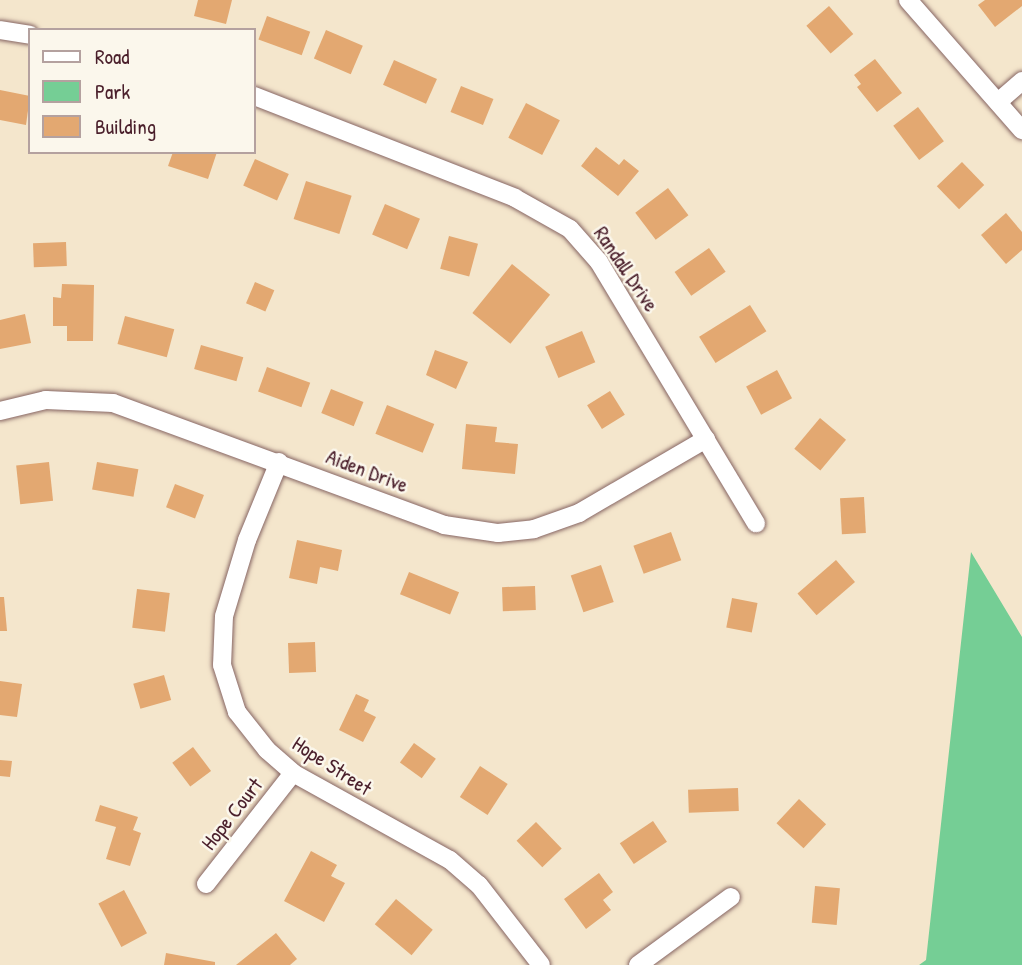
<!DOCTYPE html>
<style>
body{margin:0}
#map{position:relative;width:1022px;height:965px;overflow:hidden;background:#f4e6cc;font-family:"Patrick Hand",sans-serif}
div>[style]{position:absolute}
.green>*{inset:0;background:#75ce95}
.building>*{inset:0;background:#e3a871;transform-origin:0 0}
.roads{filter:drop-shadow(0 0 2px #866563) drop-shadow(0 0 2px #866563)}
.street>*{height:18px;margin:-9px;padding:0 9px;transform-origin:9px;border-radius:9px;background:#fff}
span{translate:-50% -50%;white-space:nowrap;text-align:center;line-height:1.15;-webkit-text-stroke:5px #fbf7ec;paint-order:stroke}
.street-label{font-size:21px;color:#4a1f2b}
.legend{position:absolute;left:28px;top:28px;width:228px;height:126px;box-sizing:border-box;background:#fbf7ec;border:2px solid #b4a19f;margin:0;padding:9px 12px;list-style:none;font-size:21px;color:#4a1f2b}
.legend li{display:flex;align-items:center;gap:14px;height:35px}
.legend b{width:35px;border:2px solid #b4a19f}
</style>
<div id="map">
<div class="green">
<i style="clip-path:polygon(971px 552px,1022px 637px,1022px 965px,919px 965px,926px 960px)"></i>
</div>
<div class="building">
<i style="clip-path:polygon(198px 0,232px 0,226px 24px,194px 16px)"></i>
<i style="clip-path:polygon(985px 0,1022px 0,1022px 6px,995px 27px,978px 5px)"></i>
<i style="left:829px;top:6px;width:37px;height:30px;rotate:49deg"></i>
<i style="left:267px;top:16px;width:46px;height:25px;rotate:20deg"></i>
<i style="left:326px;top:30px;width:40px;height:31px;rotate:23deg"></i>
<i style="clip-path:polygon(875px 59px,902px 93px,877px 112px,857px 87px,861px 84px,854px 75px)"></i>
<i style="left:394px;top:60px;width:47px;height:27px;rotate:24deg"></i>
<i style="left:461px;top:86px;width:35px;height:28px;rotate:22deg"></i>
<i style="clip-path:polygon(0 90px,30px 96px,26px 125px,0 120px)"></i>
<i style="left:526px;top:103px;width:38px;height:39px;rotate:27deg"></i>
<i style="left:918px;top:107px;width:43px;height:31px;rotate:53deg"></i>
<i style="clip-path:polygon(596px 147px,619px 165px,624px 159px,639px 171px,618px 196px,581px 166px)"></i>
<i style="clip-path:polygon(173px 152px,217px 152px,208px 179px,168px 166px)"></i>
<i style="left:255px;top:159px;width:37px;height:29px;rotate:24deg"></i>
<i style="left:962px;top:162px;width:32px;height:35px;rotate:46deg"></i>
<i style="left:306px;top:181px;width:48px;height:40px;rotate:18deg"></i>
<i style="left:668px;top:188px;width:34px;height:41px;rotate:53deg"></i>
<i style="left:385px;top:204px;width:38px;height:33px;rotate:23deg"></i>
<i style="clip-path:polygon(1006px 213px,1022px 232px,1022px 250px,1006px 264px,981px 235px)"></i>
<i style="left:449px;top:236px;width:30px;height:34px;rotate:15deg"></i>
<i style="left:66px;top:242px;width:24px;height:33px;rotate:88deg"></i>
<i style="left:709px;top:248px;width:29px;height:42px;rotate:55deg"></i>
<i style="left:512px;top:264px;width:49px;height:63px;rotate:39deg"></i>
<i style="left:255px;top:282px;width:21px;height:23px;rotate:23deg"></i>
<i style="clip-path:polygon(62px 284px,94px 285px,93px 341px,67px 341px,67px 326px,53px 326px,53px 297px,61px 298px)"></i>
<i style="left:750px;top:305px;width:31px;height:60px;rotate:58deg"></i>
<i style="clip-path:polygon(25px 314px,31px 343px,0 349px,0 320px)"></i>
<i style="left:125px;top:316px;width:51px;height:29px;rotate:15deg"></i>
<i style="left:582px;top:331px;width:34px;height:40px;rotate:67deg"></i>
<i style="left:201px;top:345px;width:44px;height:25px;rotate:16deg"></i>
<i style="clip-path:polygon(435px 350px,468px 362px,456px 389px,426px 375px)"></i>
<i style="left:267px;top:367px;width:46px;height:26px;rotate:20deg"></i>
<i style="left:777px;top:370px;width:32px;height:35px;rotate:62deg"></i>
<i style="left:331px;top:389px;width:35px;height:26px;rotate:22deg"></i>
<i style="left:610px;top:391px;width:28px;height:27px;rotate:58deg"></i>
<i style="left:387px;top:405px;width:51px;height:31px;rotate:22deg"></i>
<i style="left:820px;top:418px;width:34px;height:40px;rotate:40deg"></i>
<i style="clip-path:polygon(466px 424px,497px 427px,495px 442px,518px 444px,515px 474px,462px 469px)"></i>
<i style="left:49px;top:462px;width:39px;height:33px;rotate:84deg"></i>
<i style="left:97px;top:462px;width:42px;height:28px;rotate:10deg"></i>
<i style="left:175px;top:484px;width:31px;height:25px;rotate:21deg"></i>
<i style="left:864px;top:497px;width:36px;height:24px;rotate:87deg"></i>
<i style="left:671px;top:532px;width:30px;height:40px;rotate:70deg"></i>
<i style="clip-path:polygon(297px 540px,342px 550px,338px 571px,320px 567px,317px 584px,289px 578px)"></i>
<i style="left:836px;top:560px;width:29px;height:51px;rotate:49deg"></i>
<i style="left:601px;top:565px;width:39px;height:32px;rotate:71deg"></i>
<i style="left:409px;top:572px;width:54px;height:24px;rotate:22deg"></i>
<i style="left:535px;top:586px;width:24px;height:33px;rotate:88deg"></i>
<i style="left:137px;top:589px;width:33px;height:39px;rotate:7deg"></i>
<i style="clip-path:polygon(0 597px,4px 597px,7px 631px,0 631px)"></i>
<i style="left:732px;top:598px;width:26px;height:30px;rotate:11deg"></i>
<i style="left:315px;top:642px;width:30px;height:27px;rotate:88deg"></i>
<i style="left:164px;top:675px;width:26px;height:32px;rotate:74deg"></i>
<i style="clip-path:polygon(0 681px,22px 684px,17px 717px,0 715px)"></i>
<i style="clip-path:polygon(356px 694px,369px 700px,364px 711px,376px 717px,363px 742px,339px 730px)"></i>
<i style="left:414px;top:743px;width:27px;height:24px;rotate:36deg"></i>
<i style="left:193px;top:747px;width:30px;height:26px;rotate:53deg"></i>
<i style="clip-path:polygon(0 760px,12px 761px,10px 777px,0 776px)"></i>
<i style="left:480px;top:766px;width:33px;height:37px;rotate:33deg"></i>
<i style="left:738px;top:788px;width:23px;height:50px;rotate:88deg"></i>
<i style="left:799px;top:799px;width:37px;height:33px;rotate:43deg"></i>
<i style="clip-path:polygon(100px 805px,138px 817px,133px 830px,141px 833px,130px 866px,106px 859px,116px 827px,95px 821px)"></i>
<i style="left:653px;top:821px;width:25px;height:40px;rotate:56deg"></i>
<i style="left:536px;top:822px;width:37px;height:27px;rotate:46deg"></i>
<i style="clip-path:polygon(311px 851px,337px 865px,331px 876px,345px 883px,324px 922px,284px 901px)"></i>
<i style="clip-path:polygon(599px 873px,613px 892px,603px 900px,611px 910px,586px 929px,564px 899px)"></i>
<i style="left:815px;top:886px;width:25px;height:37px;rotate:5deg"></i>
<i style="left:124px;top:890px;width:49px;height:29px;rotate:62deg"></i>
<i style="left:396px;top:899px;width:48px;height:33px;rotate:40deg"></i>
<i style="clip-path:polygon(276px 933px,297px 959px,290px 965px,236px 965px)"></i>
<i style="clip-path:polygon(166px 953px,215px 962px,215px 965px,164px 965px)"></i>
</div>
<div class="roads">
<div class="street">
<i style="left:908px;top:0;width:173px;rotate:48.8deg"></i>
<i style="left:0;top:30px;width:30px;rotate:9deg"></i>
<i style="left:254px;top:96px;width:280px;rotate:21.3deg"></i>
<i style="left:515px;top:198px;width:63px;rotate:29.4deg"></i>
<i style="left:570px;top:229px;width:44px;rotate:48.7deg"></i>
<i style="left:599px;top:262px;width:305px;rotate:59deg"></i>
<i style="left:998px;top:102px;width:32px;rotate:-41deg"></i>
<i style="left:0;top:411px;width:47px;rotate:-13.4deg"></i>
<i style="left:46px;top:400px;width:67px;rotate:2.6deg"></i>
<i style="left:113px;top:403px;width:353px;rotate:20.2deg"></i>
<i style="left:444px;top:525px;width:55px;rotate:8.4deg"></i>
<i style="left:498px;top:533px;width:36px;rotate:-6deg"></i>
<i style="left:534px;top:529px;width:48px;rotate:-19.6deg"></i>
<i style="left:579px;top:513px;width:147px;rotate:-30.2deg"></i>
<i style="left:279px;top:462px;width:84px;rotate:112.3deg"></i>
<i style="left:247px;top:540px;width:79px;rotate:106.8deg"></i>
<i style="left:224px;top:616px;width:49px;rotate:92.3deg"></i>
<i style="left:222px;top:665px;width:49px;rotate:72.3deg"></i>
<i style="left:237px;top:712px;width:48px;rotate:51.7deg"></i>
<i style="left:267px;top:750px;width:35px;rotate:41deg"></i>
<i style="left:293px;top:773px;width:179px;rotate:29deg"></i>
<i style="left:450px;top:860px;width:38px;rotate:41deg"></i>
<i style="left:479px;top:885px;width:101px;rotate:52.2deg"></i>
<i style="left:206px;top:884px;width:141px;rotate:-51.9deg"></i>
<i style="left:638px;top:965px;width:115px;rotate:-36.2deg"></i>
</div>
</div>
<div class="street-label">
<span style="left:626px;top:269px;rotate:56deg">Randall Drive</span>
<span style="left:367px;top:471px;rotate:21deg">Aiden Drive</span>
<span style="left:332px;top:766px;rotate:33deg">Hope Street</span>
<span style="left:232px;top:814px;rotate:-52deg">Hope Court</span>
</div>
<ul class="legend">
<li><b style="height:9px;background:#fff"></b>Road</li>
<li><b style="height:19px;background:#75ce95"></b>Park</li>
<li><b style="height:19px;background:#e3a871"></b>Building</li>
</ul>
</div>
